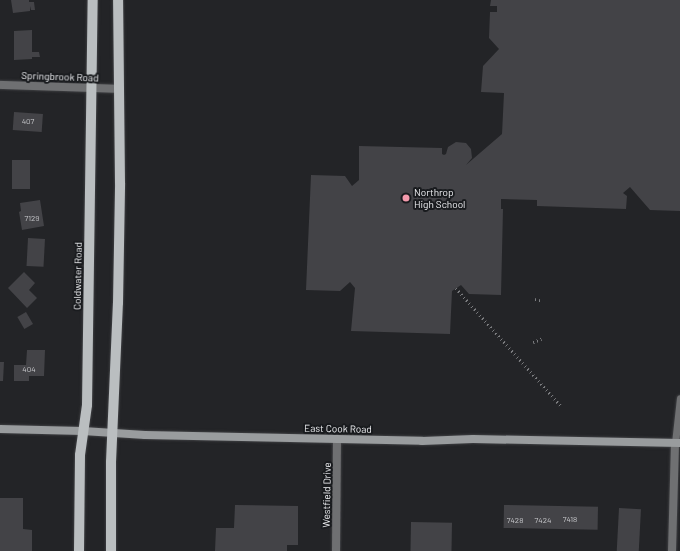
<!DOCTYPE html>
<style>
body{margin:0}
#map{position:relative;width:680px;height:551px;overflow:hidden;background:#232427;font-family:Barlow,sans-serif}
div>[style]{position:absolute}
.building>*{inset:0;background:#434347;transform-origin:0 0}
.path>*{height:2.5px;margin-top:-1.25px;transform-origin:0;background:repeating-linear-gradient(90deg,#7b7c7f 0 1px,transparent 0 4px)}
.roads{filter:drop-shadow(0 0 1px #404144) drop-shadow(0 0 1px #404144)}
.service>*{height:7px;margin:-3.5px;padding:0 3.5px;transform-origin:3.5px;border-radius:3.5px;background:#6f7072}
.minor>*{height:8px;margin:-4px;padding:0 4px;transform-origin:4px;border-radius:4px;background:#6f7072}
.secondary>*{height:8px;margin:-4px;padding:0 4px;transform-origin:4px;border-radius:4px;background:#999c9e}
.primary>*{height:10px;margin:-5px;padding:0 5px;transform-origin:5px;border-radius:5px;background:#babec0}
.dots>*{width:11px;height:11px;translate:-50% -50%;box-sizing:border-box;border:2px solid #191b1e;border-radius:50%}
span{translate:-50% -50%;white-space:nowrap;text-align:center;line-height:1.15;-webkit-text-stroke:4px #191b1e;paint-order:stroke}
.number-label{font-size:8px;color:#c4c5c8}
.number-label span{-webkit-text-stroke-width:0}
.street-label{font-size:10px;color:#eff0f3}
.poi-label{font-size:10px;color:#eff0f3}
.left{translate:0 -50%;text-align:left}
</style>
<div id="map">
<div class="building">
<i style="clip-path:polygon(11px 0,29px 0,29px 2px,34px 2px,35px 10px,31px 10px,30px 6px,30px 11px,13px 13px)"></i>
<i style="clip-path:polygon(491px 0,680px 0,680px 211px,650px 210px,630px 187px,623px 193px,627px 196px,626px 209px,537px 206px,537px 200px,501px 199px,501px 209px,503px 209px,501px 295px,469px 294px,461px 285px,452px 291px,450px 334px,351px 331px,355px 288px,350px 282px,340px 291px,306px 290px,311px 175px,345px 176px,352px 186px,359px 180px,359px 146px,442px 148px,442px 154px,444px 155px,446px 154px,448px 147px,456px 142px,466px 143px,471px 149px,472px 158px,466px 165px,502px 134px,504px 93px,481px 92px,483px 66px,499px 49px,489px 38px,490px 12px,497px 12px,497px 6px,490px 6px)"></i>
<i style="clip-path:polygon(32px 30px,32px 52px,39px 52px,40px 57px,32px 57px,32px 59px,14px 60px,14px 31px)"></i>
<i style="left:14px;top:112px;width:29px;height:18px;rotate:4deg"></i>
<i style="left:12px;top:160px;width:18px;height:29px"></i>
<i style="clip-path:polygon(40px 200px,44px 226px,22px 230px,19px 212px,21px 211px,20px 203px)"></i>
<i style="left:28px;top:238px;width:17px;height:28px;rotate:3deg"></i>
<i style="clip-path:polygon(24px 272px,35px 283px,29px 290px,37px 298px,27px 308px,8px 288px)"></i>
<i style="left:26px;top:312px;width:14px;height:10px;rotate:60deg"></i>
<i style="clip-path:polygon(27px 350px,45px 350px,44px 376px,29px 376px,29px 381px,14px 381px,14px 365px,26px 365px)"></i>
<i style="clip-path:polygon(0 362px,4px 362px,3px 381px,0 381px)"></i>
<i style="clip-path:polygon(0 498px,23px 498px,23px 529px,32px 530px,32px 551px,0 551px)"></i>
<i style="clip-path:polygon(235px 505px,298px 506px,298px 545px,287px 545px,287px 551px,215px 551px,216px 528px,234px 528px)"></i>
<i style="left:504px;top:505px;width:94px;height:23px;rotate:1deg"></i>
<i style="left:619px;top:508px;width:22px;height:43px;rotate:3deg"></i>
<i style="left:411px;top:522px;width:41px;height:29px;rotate:1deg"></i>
</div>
<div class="path">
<i style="left:456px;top:288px;width:159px;rotate:48.3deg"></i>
<i style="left:535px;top:299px;width:7px;rotate:16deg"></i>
<i style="left:533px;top:342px;width:9px;rotate:-21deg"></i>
</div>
<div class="roads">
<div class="service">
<i style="left:675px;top:443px;width:45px;rotate:-83.7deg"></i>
</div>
<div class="minor">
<i style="left:0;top:85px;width:119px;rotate:1.9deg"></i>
<i style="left:336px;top:551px;width:112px;rotate:-89.5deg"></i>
<i style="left:672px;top:551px;width:108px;rotate:-88.4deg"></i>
</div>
<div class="secondary">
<i style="left:0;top:429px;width:83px;rotate:1.4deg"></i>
<i style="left:83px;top:431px;width:62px;rotate:3.7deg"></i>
<i style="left:145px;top:435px;width:277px;rotate:1.2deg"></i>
<i style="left:422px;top:441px;width:51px;rotate:-2.2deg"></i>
<i style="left:473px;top:439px;width:207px;rotate:1.1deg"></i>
</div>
<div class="primary">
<i style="left:79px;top:551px;width:96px;rotate:-89.4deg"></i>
<i style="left:80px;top:455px;width:50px;rotate:-82deg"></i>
<i style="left:87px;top:405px;width:405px;rotate:-89.2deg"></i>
<i style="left:111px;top:551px;width:89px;rotate:-90deg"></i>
<i style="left:111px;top:462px;width:159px;rotate:-87.5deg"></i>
<i style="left:118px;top:303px;width:120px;rotate:-89deg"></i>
<i style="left:120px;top:183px;width:183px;rotate:-90.6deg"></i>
</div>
</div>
<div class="dots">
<i style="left:406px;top:198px;background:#f39aac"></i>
</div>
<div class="number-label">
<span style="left:28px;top:122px">407</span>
<span style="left:32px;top:219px">7129</span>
<span style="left:29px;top:370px">404</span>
<span style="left:570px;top:520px">7418</span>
<span style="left:515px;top:521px">7428</span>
<span style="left:543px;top:521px">7424</span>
</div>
<div class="street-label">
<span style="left:60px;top:77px;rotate:2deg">Springbrook Road</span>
<span style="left:78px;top:276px;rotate:-89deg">Coldwater Road</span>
<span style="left:338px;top:429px;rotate:1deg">East Cook Road</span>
<span style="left:327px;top:495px;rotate:-89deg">Westfield Drive</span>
</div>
<div class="poi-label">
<span class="left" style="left:414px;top:198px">Northrop<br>High School</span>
</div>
</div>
